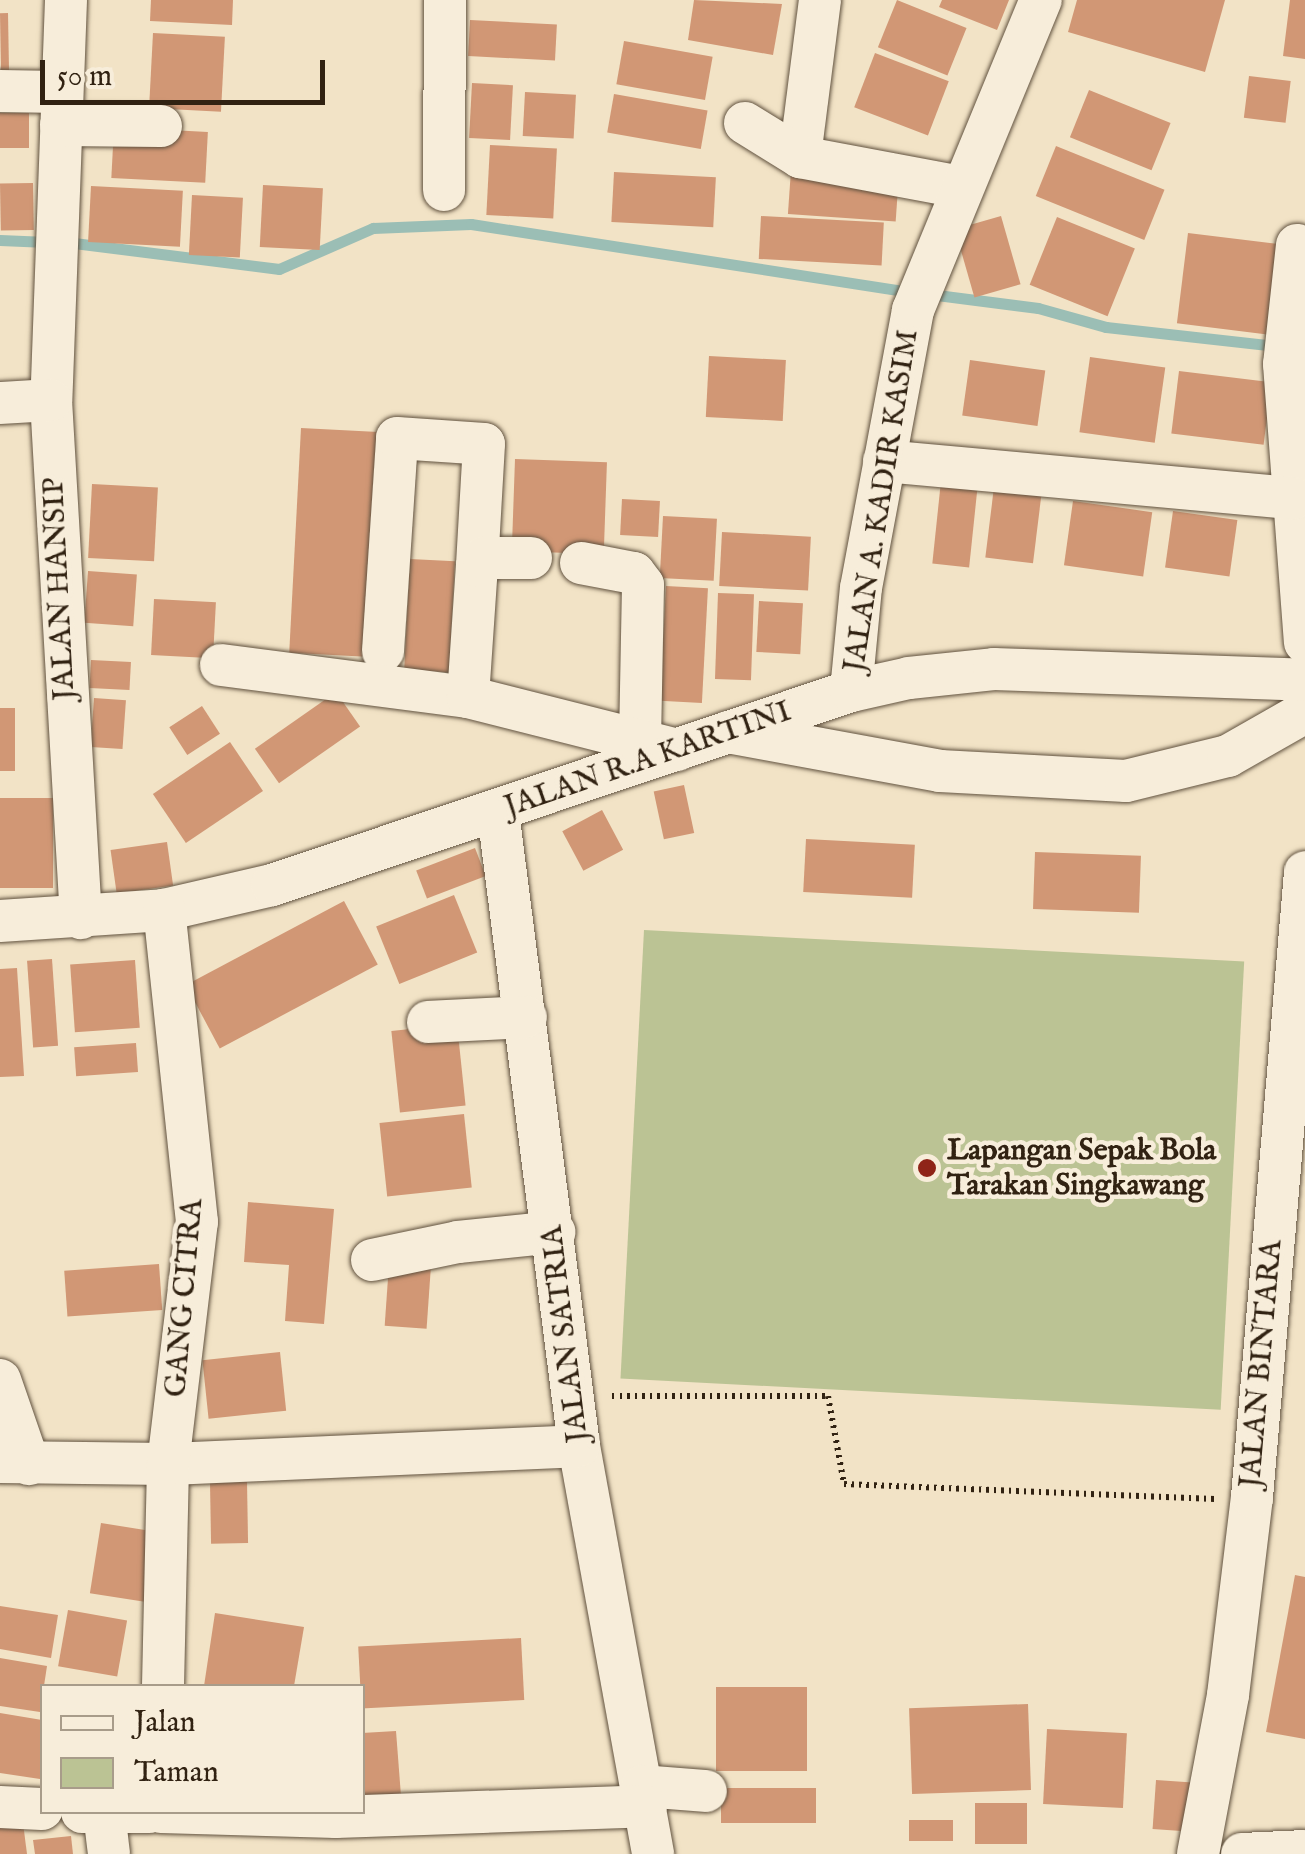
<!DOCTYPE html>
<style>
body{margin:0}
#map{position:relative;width:1305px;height:1854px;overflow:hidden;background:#f2e3c6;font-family:"IM FELL English",serif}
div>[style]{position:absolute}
.green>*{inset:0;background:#bbc394;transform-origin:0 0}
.stream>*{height:11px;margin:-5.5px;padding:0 5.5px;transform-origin:5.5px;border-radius:5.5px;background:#9bbeb5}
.building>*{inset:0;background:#d19775;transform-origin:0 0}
.path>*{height:6px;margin-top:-3px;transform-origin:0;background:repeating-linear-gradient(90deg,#312212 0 2.5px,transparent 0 7.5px)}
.roads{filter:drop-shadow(0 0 2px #61523f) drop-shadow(0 0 2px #61523f)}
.minor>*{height:42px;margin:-21px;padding:0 21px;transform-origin:21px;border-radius:21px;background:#f7edda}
.dots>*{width:28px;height:28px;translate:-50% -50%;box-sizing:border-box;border:5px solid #f7edda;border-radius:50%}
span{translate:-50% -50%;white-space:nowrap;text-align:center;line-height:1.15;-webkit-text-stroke:9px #f7edda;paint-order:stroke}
.street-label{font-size:30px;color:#312212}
.poi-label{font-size:30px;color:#312212;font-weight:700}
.left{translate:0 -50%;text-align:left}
.legend{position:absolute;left:40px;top:1684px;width:325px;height:130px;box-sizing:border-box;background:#f7edda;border:2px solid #a89c8a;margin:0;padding:12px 18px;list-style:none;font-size:30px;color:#312212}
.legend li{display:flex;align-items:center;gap:20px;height:50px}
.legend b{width:50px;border:2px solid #a89c8a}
.scale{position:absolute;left:40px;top:60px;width:285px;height:45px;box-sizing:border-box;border:5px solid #312212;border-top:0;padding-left:12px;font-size:30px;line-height:35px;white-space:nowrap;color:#312212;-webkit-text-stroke:8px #f7edda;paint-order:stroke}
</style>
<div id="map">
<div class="green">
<i style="left:644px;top:930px;width:601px;height:449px;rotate:3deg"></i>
</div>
<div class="stream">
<i style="left:0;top:240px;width:47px;rotate:2.4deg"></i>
<i style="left:66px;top:242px;width:215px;rotate:7.2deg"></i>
<i style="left:279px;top:269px;width:103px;rotate:-23.6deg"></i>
<i style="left:373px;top:228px;width:98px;rotate:-2.3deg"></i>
<i style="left:471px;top:224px;width:445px;rotate:8.8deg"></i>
<i style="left:929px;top:294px;width:110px;rotate:7.3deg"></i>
<i style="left:1038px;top:308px;width:71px;rotate:15.6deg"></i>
<i style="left:1106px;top:327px;width:171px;rotate:6.4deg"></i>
</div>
<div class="building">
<i style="clip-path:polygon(151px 0,233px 0,232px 25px,150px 21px)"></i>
<i style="clip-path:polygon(694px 0,782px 4px,773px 55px,688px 40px)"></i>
<i style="left:897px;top:0;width:75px;height:51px;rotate:22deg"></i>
<i style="clip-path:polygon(942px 0,1009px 0,997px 30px,939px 7px)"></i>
<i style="clip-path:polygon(1077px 0,1225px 0,1205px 72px,1068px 32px)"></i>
<i style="clip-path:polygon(1290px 0,1305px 0,1305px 59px,1283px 56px)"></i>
<i style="left:8px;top:13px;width:62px;height:8px;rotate:89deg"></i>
<i style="left:470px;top:20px;width:87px;height:36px;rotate:3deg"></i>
<i style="left:153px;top:33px;width:72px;height:75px;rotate:3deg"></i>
<i style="left:624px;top:41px;width:90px;height:44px;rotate:10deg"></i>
<i style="left:875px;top:53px;width:79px;height:58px;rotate:21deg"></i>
<i style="left:1249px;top:76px;width:42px;height:42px;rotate:7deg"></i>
<i style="left:472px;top:83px;width:41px;height:55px;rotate:3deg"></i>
<i style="left:1089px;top:90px;width:88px;height:51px;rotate:22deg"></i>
<i style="left:525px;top:92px;width:51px;height:44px;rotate:3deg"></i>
<i style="left:614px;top:94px;width:95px;height:39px;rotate:10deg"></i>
<i style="left:29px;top:113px;width:35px;height:29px;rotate:90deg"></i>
<i style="left:114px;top:127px;width:94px;height:51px;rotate:3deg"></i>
<i style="left:490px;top:145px;width:67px;height:70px;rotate:3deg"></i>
<i style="left:1056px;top:146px;width:117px;height:54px;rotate:22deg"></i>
<i style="left:791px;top:170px;width:108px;height:44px;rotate:4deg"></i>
<i style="left:614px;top:172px;width:102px;height:50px;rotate:3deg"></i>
<i style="left:33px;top:183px;width:47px;height:33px;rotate:89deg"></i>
<i style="left:263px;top:185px;width:60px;height:62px;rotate:3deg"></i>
<i style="left:91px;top:186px;width:92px;height:56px;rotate:3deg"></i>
<i style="left:192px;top:195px;width:51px;height:60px;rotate:3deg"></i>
<i style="left:761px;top:216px;width:123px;height:43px;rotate:3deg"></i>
<i style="left:1001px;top:216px;width:71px;height:48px;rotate:74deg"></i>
<i style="left:1057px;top:217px;width:84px;height:73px;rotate:22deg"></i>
<i style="left:1188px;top:233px;width:93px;height:91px;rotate:7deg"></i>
<i style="left:709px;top:356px;width:77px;height:61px;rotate:3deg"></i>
<i style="left:1090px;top:357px;width:76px;height:76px;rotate:8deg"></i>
<i style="left:970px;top:360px;width:76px;height:56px;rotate:8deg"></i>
<i style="left:1179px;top:371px;width:93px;height:63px;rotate:7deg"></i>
<i style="left:301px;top:428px;width:82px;height:225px;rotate:3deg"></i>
<i style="left:515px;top:459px;width:92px;height:92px;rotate:2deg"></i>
<i style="left:941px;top:481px;width:37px;height:83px;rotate:6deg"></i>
<i style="left:92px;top:484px;width:66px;height:74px;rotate:3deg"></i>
<i style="left:994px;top:487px;width:48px;height:71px;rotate:7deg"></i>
<i style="left:622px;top:499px;width:38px;height:36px;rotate:3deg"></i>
<i style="left:1073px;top:501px;width:80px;height:65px;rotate:8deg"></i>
<i style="left:1173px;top:511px;width:65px;height:57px;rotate:8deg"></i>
<i style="left:663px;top:516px;width:54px;height:62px;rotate:3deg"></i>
<i style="left:722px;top:532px;width:89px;height:54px;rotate:3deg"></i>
<i style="left:410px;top:559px;width:45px;height:111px;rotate:3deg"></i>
<i style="left:88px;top:571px;width:49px;height:52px;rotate:4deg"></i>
<i style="left:666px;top:586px;width:42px;height:115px;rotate:3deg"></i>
<i style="left:718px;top:593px;width:36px;height:86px;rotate:2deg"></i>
<i style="left:154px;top:599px;width:62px;height:56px;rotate:3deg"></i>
<i style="left:759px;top:601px;width:44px;height:51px;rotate:3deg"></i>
<i style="left:91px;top:660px;width:40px;height:28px;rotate:3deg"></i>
<i style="left:336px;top:692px;width:42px;height:99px;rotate:55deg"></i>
<i style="left:94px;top:698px;width:32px;height:49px;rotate:4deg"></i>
<i style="left:202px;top:706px;width:33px;height:39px;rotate:57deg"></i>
<i style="left:0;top:708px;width:15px;height:63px"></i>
<i style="left:230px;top:742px;width:59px;height:93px;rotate:56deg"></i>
<i style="left:684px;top:785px;width:49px;height:31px;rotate:78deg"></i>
<i style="left:0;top:798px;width:53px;height:90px"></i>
<i style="left:602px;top:810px;width:45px;height:45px;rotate:62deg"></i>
<i style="left:806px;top:839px;width:109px;height:53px;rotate:3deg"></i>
<i style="left:167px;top:842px;width:44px;height:57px;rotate:82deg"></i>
<i style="left:475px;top:848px;width:30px;height:63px;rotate:69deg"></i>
<i style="left:1035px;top:852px;width:106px;height:57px;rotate:2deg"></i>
<i style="left:454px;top:895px;width:62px;height:84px;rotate:68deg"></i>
<i style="left:344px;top:901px;width:72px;height:179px;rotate:62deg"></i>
<i style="left:52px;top:959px;width:87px;height:25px;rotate:86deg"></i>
<i style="left:135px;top:960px;width:68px;height:65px;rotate:86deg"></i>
<i style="clip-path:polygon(17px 968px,24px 1076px,0 1077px,0 969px)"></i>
<i style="left:457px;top:1024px;width:82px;height:66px;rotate:84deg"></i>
<i style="left:136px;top:1043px;width:29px;height:62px;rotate:86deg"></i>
<i style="left:464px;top:1114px;width:74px;height:85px;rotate:84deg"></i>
<i style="clip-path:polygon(248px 1202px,334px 1209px,324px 1324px,285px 1321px,289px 1265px,244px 1262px)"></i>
<i style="left:159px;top:1264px;width:46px;height:95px;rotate:86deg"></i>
<i style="left:389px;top:1264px;width:42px;height:62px;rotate:4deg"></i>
<i style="left:280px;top:1352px;width:59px;height:78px;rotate:84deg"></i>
<i style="left:247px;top:1482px;width:61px;height:37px;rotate:89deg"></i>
<i style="left:101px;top:1523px;width:57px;height:71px;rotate:9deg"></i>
<i style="clip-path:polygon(1295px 1575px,1305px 1577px,1305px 1739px,1266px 1732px)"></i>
<i style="clip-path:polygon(0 1606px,58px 1615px,51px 1658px,0 1649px)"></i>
<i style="left:68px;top:1610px;width:60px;height:57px;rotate:10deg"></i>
<i style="clip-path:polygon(215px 1613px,304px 1627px,294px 1686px,204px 1686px)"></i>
<i style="left:521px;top:1638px;width:62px;height:163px;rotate:87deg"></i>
<i style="clip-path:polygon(0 1658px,47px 1666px,40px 1712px,0 1706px)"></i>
<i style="left:716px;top:1687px;width:91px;height:84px"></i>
<i style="left:1028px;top:1704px;width:86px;height:119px;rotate:88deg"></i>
<i style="clip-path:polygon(0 1713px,42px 1720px,40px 1779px,0 1773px)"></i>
<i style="left:1047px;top:1729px;width:80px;height:75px;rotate:3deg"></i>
<i style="clip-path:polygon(396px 1731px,402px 1809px,362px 1812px,362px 1733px)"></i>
<i style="left:1156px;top:1780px;width:40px;height:49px;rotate:4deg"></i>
<i style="left:721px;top:1788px;width:95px;height:35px"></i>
<i style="left:975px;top:1803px;width:52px;height:41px"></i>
<i style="left:953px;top:1820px;width:21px;height:44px;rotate:90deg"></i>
<i style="clip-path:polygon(23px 1823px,27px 1854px,0 1854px,0 1825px)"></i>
<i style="clip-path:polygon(71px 1836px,73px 1854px,35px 1854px,33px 1840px)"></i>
</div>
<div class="path">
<i style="left:612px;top:1396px;width:216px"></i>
<i style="left:828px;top:1396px;width:89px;rotate:79.7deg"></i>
<i style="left:844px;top:1484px;width:371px;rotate:2.3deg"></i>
</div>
<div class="roads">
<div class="minor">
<i style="left:66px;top:0;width:400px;rotate:92.1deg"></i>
<i style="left:51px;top:400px;width:519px;rotate:86.69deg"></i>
<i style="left:820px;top:0;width:158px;rotate:97.3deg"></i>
<i style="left:800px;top:157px;width:163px;rotate:10.6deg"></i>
<i style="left:0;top:91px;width:61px;rotate:0.9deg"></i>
<i style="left:745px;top:123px;width:65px;rotate:31.7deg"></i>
<i style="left:61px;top:125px;width:100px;rotate:0.6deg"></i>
<i style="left:444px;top:190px;width:190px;rotate:-89.7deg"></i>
<i style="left:1297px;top:245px;width:120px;rotate:96.2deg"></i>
<i style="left:1284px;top:364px;width:279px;rotate:85.7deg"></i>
<i style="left:0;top:403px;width:51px;rotate:-3.4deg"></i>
<i style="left:884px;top:461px;width:412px;rotate:5.2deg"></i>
<i style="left:581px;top:563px;width:54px;rotate:10.7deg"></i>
<i style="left:634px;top:573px;width:15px;rotate:53deg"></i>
<i style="left:643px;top:585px;width:156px;rotate:91.1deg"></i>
<i style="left:383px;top:651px;width:213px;rotate:-86.2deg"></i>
<i style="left:397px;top:438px;width:87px;rotate:3.9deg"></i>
<i style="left:484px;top:444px;width:122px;rotate:93.3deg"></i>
<i style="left:221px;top:665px;width:249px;rotate:7.4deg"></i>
<i style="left:468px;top:697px;width:216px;rotate:14.2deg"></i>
<i style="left:851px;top:691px;width:103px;rotate:-84.5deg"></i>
<i style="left:861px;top:588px;width:283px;rotate:-79.4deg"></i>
<i style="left:913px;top:310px;width:335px;rotate:-67.6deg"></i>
<i style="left:468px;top:697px;width:131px;rotate:-86.1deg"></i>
<i style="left:477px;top:566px;width:11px;rotate:-49deg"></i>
<i style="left:484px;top:558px;width:47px"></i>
<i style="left:728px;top:732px;width:216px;rotate:10.4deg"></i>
<i style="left:940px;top:771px;width:186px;rotate:3.1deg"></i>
<i style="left:1126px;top:781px;width:105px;rotate:-13.8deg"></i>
<i style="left:1228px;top:756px;width:89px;rotate:-29.7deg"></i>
<i style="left:498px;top:812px;width:639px;rotate:82.72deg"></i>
<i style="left:579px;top:1446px;width:415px;rotate:79.7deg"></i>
<i style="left:0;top:921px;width:164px;rotate:-3.8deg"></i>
<i style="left:164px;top:910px;width:111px;rotate:-13deg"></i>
<i style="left:272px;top:885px;width:611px;rotate:-18.52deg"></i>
<i style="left:851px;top:691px;width:59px;rotate:-12.6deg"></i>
<i style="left:909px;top:678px;width:85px;rotate:-6deg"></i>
<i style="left:994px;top:669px;width:311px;rotate:2deg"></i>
<i style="left:428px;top:1022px;width:98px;rotate:-2.9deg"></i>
<i style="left:372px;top:1260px;width:88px;rotate:-11.8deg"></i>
<i style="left:458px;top:1242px;width:97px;rotate:-5.9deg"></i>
<i style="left:0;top:1380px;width:89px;rotate:71deg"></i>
<i style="left:0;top:1462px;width:168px;rotate:0.7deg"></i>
<i style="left:168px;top:1464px;width:411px;rotate:-2.5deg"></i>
<i style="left:163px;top:1686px;width:222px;rotate:-88.7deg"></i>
<i style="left:168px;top:1464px;width:244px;rotate:-83.2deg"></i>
<i style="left:197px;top:1222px;width:314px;rotate:-96deg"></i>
<i style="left:642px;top:1786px;width:64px;rotate:4.5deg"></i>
<i style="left:0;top:1807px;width:42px;rotate:2.7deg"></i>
<i style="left:82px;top:1812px;width:67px"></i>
<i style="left:161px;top:1812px;width:175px;rotate:1.6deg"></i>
<i style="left:336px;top:1817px;width:310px;rotate:-2deg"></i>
<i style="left:104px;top:1813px;width:41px;rotate:83deg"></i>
<i style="left:1198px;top:1854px;width:162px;rotate:-79.3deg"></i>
<i style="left:1228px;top:1695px;width:199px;rotate:-83.1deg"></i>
<i style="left:1252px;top:1497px;width:627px;rotate:-85.15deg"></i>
<i style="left:1242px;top:1854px;width:63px;rotate:-2.7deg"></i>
</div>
</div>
<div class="dots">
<i style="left:927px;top:1168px;background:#8f2418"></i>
</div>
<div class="street-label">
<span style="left:882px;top:501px;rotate:-81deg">JALAN A. KADIR KASIM</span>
<span style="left:60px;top:589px;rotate:-93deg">JALAN HANSIP</span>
<span style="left:648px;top:760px;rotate:-19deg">JALAN R.A KARTINI</span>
<span style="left:185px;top:1298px;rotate:-85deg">GANG CITRA</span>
<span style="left:566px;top:1334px;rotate:-97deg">JALAN SATRIA</span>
<span style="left:1262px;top:1364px;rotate:-85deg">JALAN BINTARA</span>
</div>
<div class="poi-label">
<span class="left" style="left:947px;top:1168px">Lapangan Sepak Bola<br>Tarakan Singkawang</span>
</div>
<ul class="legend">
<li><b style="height:12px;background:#f7edda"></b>Jalan</li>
<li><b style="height:28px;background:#bbc394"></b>Taman</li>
</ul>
<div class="scale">50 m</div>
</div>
